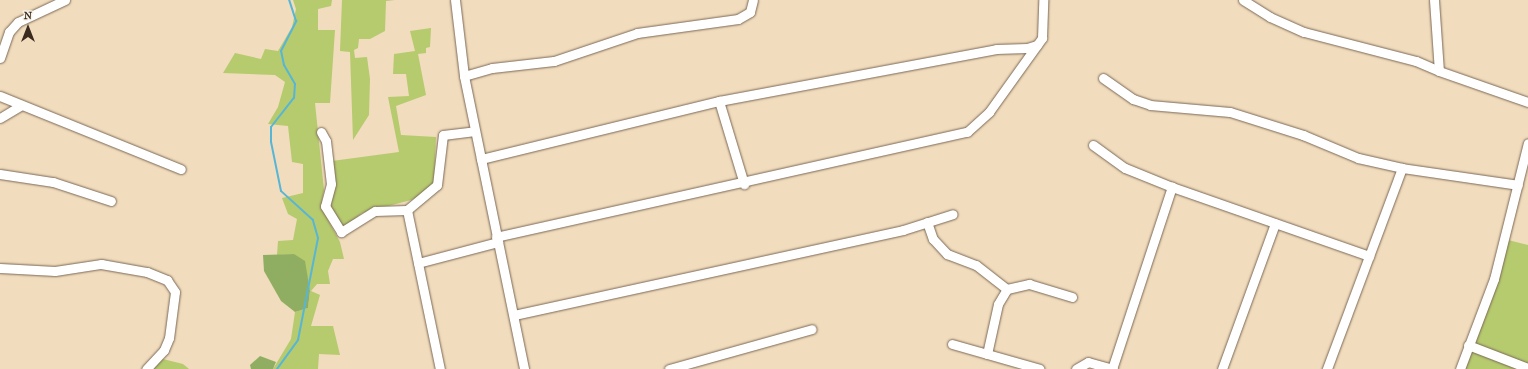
<!DOCTYPE html>
<style>
body{margin:0}
#map{position:relative;width:1528px;height:369px;overflow:hidden;background:#f1dcbd;font-family:"IM FELL French Canon",serif}
div>[style]{position:absolute}
.green>*{inset:0;background:#b6ca6e}
.forest>*{inset:0;background:#90ae61}
.stream>*{height:2px;margin:-1px;padding:0 1px;transform-origin:1px;border-radius:1px;background:#57b6d6}
.roads{filter:drop-shadow(0 0 1px #7b6856) drop-shadow(0 0 1px #7b6856)}
.street>*{height:9px;margin:-4.5px;padding:0 4.5px;transform-origin:4.5px;border-radius:4.5px;background:#fff}
span{translate:-50% -50%;white-space:nowrap;text-align:center;line-height:1.15;-webkit-text-stroke:3.5px #f7f3e8;paint-order:stroke}
.north{position:absolute;left:8px;top:8px;width:40px;height:40px;-webkit-text-stroke:3px #f7f3e8;paint-order:stroke;rotate:0deg;font-size:11px;font-weight:700;line-height:16px;text-align:center;color:#3b2a1e}
.north::after{content:'';display:block;margin:auto;width:14px;height:18px;background:#3b2a1e;clip-path:polygon(50% 0,100% 100%,50% 72%,0 100%)}
</style>
<div id="map">
<div class="green">
<i style="clip-path:polygon(293px 0,332px 0,331px 6px,318px 9px,318px 30px,335px 30px,330px 103px,315px 103px,324px 190px,321px 207px,340px 242px,344px 259px,333px 259px,328px 271px,330px 284px,317px 284px,311px 291px,320px 295px,311px 326px,333px 326px,340px 355px,319px 354px,318px 369px,273px 369px,291px 339px,295px 312px,308px 308px,310px 291px,294px 254px,277px 255px,278px 241px,293px 240px,297px 219px,288px 214px,282px 198px,303px 193px,303px 164px,292px 162px,288px 126px,268px 124px,278px 107px,285px 82px,275px 75px,223px 73px,235px 53px,261px 59px,265px 49px,278px 51px,292px 27px,296px 9px)"></i>
<i style="clip-path:polygon(342px 0,395px 0,386px 1px,385px 31px,370px 39px,359px 39px,358px 48px,354px 50px,355px 58px,367px 57px,370px 79px,369px 115px,353px 140px,350px 52px,340px 51px)"></i>
<i style="clip-path:polygon(431px 28px,430px 47px,426px 48px,426px 53px,418px 54px,426px 95px,396px 106px,401px 135px,436px 137px,434px 183px,427px 192px,411px 200px,362px 213px,347px 226px,338px 226px,327px 203px,332px 161px,399px 152px,388px 97px,409px 96px,406px 74px,393px 74px,394px 54px,415px 51px,410px 31px)"></i>
<i style="clip-path:polygon(1508px 240px,1528px 245px,1528px 369px,1461px 369px)"></i>
<i style="clip-path:polygon(159px 358px,183px 364px,189px 369px,153px 369px)"></i>
</div>
<div class="forest">
<i style="clip-path:polygon(294px 254px,305px 261px,310px 291px,308px 308px,295px 312px,281px 301px,264px 271px,263px 255px)"></i>
<i style="clip-path:polygon(260px 356px,276px 362px,273px 369px,251px 369px,250px 365px)"></i>
</div>
<div class="stream">
<i style="left:277px;top:369px;width:36px;rotate:-54deg"></i>
<i style="left:298px;top:340px;width:104px;rotate:-78.9deg"></i>
<i style="left:318px;top:238px;width:19px;rotate:-106deg"></i>
<i style="left:313px;top:220px;width:43px;rotate:-137.8deg"></i>
<i style="left:281px;top:191px;width:50px;rotate:-101.5deg"></i>
<i style="left:271px;top:142px;width:15px;rotate:-90deg"></i>
<i style="left:271px;top:127px;width:37px;rotate:-52deg"></i>
<i style="left:294px;top:98px;width:14px;rotate:-86deg"></i>
<i style="left:295px;top:84px;width:22px;rotate:-120deg"></i>
<i style="left:284px;top:65px;width:14px;rotate:-102deg"></i>
<i style="left:281px;top:51px;width:34px;rotate:-63deg"></i>
<i style="left:296px;top:21px;width:22px;rotate:-108deg"></i>
</div>
<div class="roads">
<div class="street">
<i style="left:455px;top:0;width:77px;rotate:83.2deg"></i>
<i style="left:464px;top:76px;width:299px;rotate:78.4deg"></i>
<i style="left:1243px;top:0;width:32px;rotate:32deg"></i>
<i style="left:1270px;top:17px;width:37px;rotate:24deg"></i>
<i style="left:1304px;top:32px;width:116px;rotate:14.5deg"></i>
<i style="left:1416px;top:61px;width:25px;rotate:23deg"></i>
<i style="left:1434px;top:0;width:71px;rotate:86deg"></i>
<i style="left:1439px;top:71px;width:94px;rotate:19.2deg"></i>
<i style="left:0;top:58px;width:28px;rotate:-71deg"></i>
<i style="left:9px;top:32px;width:13px;rotate:-48deg"></i>
<i style="left:18px;top:22px;width:52px;rotate:-25.1deg"></i>
<i style="left:464px;top:76px;width:29px;rotate:-16deg"></i>
<i style="left:492px;top:68px;width:62px;rotate:-6.4deg"></i>
<i style="left:554px;top:61px;width:88px;rotate:-18.6deg"></i>
<i style="left:637px;top:33px;width:102px;rotate:-7.9deg"></i>
<i style="left:738px;top:19px;width:14px;rotate:-30deg"></i>
<i style="left:750px;top:12px;width:12px;rotate:-76deg"></i>
<i style="left:1103px;top:78px;width:37px;rotate:35deg"></i>
<i style="left:1133px;top:99px;width:18px;rotate:19deg"></i>
<i style="left:1150px;top:105px;width:80px;rotate:5deg"></i>
<i style="left:1230px;top:112px;width:77px;rotate:17.5deg"></i>
<i style="left:1303px;top:135px;width:60px;rotate:22.7deg"></i>
<i style="left:1358px;top:158px;width:45px;rotate:12.8deg"></i>
<i style="left:1402px;top:168px;width:215px;rotate:110.5deg"></i>
<i style="left:0;top:96px;width:195px;rotate:22deg"></i>
<i style="left:719px;top:101px;width:87px;rotate:73.2deg"></i>
<i style="left:0;top:118px;width:23px;rotate:-31deg"></i>
<i style="left:321px;top:132px;width:10px;rotate:61deg"></i>
<i style="left:326px;top:141px;width:43px;rotate:83.4deg"></i>
<i style="left:331px;top:184px;width:23px;rotate:105deg"></i>
<i style="left:325px;top:206px;width:31px;rotate:58deg"></i>
<i style="left:341px;top:232px;width:40px;rotate:-32deg"></i>
<i style="left:375px;top:211px;width:32px;rotate:-2deg"></i>
<i style="left:407px;top:210px;width:39px;rotate:-40deg"></i>
<i style="left:437px;top:185px;width:50px;rotate:-83.2deg"></i>
<i style="left:443px;top:135px;width:32px;rotate:-7deg"></i>
<i style="left:1093px;top:145px;width:39px;rotate:36deg"></i>
<i style="left:1125px;top:168px;width:51px;rotate:22deg"></i>
<i style="left:1172px;top:187px;width:209px;rotate:19.3deg"></i>
<i style="left:481px;top:159px;width:245px;rotate:-13.7deg"></i>
<i style="left:719px;top:101px;width:282px;rotate:-10.6deg"></i>
<i style="left:996px;top:49px;width:31px;rotate:-2deg"></i>
<i style="left:1027px;top:48px;width:10px;rotate:-17deg"></i>
<i style="left:1037px;top:45px;width:9px;rotate:-54deg"></i>
<i style="left:1042px;top:38px;width:38px;rotate:-88deg"></i>
<i style="left:1402px;top:168px;width:117px;rotate:8.3deg"></i>
<i style="left:0;top:174px;width:54px;rotate:8.6deg"></i>
<i style="left:53px;top:182px;width:61px;rotate:18.1deg"></i>
<i style="left:407px;top:210px;width:162px;rotate:78.3deg"></i>
<i style="left:927px;top:222px;width:18px;rotate:71deg"></i>
<i style="left:933px;top:239px;width:21px;rotate:47deg"></i>
<i style="left:947px;top:254px;width:31px;rotate:21deg"></i>
<i style="left:976px;top:265px;width:39px;rotate:38deg"></i>
<i style="left:496px;top:237px;width:483px;rotate:-12.6deg"></i>
<i style="left:967px;top:132px;width:30px;rotate:-42deg"></i>
<i style="left:989px;top:112px;width:82px;rotate:-54.4deg"></i>
<i style="left:418px;top:263px;width:83px;rotate:-14.7deg"></i>
<i style="left:0;top:268px;width:55px;rotate:3.1deg"></i>
<i style="left:55px;top:271px;width:47px;rotate:-8.7deg"></i>
<i style="left:101px;top:264px;width:47px;rotate:9.9deg"></i>
<i style="left:147px;top:272px;width:22px;rotate:22deg"></i>
<i style="left:167px;top:280px;width:14px;rotate:56deg"></i>
<i style="left:175px;top:292px;width:46px;rotate:97.4deg"></i>
<i style="left:169px;top:338px;width:13px;rotate:113deg"></i>
<i style="left:164px;top:350px;width:26px;rotate:133deg"></i>
<i style="left:514px;top:315px;width:398px;rotate:-12.3deg"></i>
<i style="left:903px;top:230px;width:52px;rotate:-17.7deg"></i>
<i style="left:952px;top:344px;width:91px;rotate:15.9deg"></i>
<i style="left:1468px;top:345px;width:64px;rotate:21deg"></i>
<i style="left:987px;top:354px;width:51px;rotate:-77.6deg"></i>
<i style="left:998px;top:304px;width:17px;rotate:-59deg"></i>
<i style="left:1007px;top:289px;width:23px;rotate:-13deg"></i>
<i style="left:1029px;top:284px;width:45px;rotate:16.8deg"></i>
<i style="left:669px;top:369px;width:148px;rotate:-15.6deg"></i>
<i style="left:1076px;top:369px;width:14px;rotate:-30deg"></i>
<i style="left:1088px;top:362px;width:26px;rotate:16deg"></i>
<i style="left:1112px;top:369px;width:192px;rotate:-71.8deg"></i>
<i style="left:1222px;top:369px;width:155px;rotate:-70deg"></i>
<i style="left:1460px;top:369px;width:96px;rotate:-69.3deg"></i>
<i style="left:1494px;top:279px;width:140px;rotate:-76deg"></i>
</div>
</div>
<div class="north">N</div>
</div>
